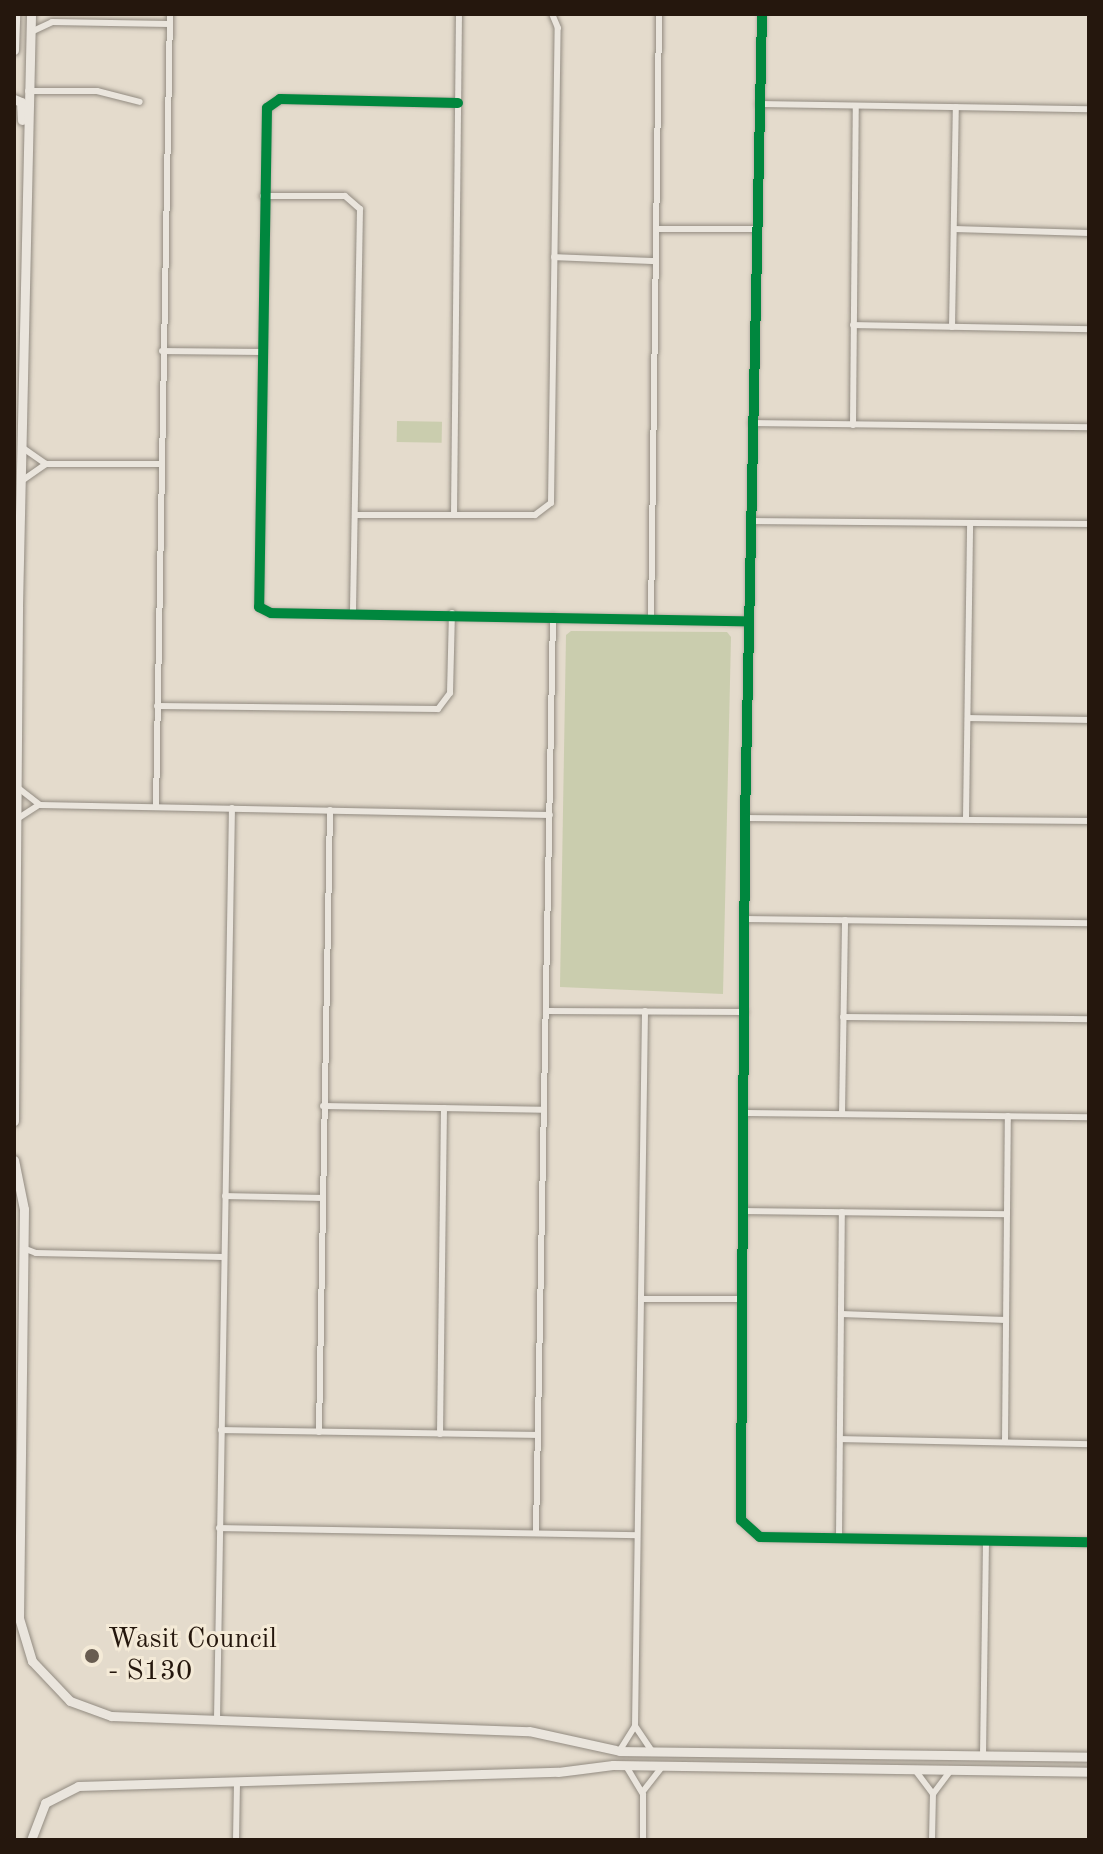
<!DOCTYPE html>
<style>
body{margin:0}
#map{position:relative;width:1103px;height:1854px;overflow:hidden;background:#e4dbcc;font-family:"Old Standard TT",serif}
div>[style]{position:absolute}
.green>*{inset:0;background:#cacdae;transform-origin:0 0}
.roads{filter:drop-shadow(0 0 2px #928b81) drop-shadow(0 0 2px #928b81)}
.street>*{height:6px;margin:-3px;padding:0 3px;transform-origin:3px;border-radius:3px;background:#eae5dd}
.secondary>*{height:9px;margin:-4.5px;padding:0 4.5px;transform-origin:4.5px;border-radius:4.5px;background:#eae5dd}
.cycleway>*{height:10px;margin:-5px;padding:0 5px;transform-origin:5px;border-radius:5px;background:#00873e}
.dots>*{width:22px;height:22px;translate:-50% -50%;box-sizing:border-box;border:4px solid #f4ead7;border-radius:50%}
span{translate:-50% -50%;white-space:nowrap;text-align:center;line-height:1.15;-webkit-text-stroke:6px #f4ead7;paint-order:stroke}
.poi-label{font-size:28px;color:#25170d}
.left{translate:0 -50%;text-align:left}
.frame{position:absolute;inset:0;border:16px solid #25170d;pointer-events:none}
</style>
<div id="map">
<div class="green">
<i style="left:397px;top:421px;width:45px;height:21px;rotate:1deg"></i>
<i style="clip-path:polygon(571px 631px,727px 632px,731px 637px,723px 994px,560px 987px,566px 635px)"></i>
</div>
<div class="roads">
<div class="street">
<i style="left:762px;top:14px;width:804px;rotate:91.21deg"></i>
<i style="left:745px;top:818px;width:702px;rotate:90.33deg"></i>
<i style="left:741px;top:1520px;width:25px;rotate:42deg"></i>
<i style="left:760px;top:1537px;width:329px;rotate:0.9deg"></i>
<i style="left:31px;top:32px;width:23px;rotate:-25deg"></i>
<i style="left:52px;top:22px;width:117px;rotate:1deg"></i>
<i style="left:28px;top:91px;width:69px"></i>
<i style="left:97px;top:91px;width:44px;rotate:14.3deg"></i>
<i style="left:458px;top:103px;width:178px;rotate:-178.7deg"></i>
<i style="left:280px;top:99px;width:16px;rotate:145deg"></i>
<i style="left:267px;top:108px;width:499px;rotate:90.9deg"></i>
<i style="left:259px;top:607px;width:13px;rotate:27deg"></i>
<i style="left:271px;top:613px;width:478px;rotate:1deg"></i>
<i style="left:759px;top:104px;width:330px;rotate:0.9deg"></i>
<i style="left:263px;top:196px;width:82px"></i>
<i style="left:345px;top:196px;width:20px;rotate:41deg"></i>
<i style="left:360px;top:209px;width:402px;rotate:91deg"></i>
<i style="left:656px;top:229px;width:101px"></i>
<i style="left:954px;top:229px;width:135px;rotate:1.7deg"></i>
<i style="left:554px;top:257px;width:101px;rotate:2.3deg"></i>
<i style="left:853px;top:325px;width:236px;rotate:1deg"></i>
<i style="left:952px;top:327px;width:220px;rotate:-89deg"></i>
<i style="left:162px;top:351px;width:98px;rotate:0.6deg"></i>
<i style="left:752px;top:423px;width:337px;rotate:0.7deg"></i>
<i style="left:853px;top:425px;width:319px;rotate:-89.5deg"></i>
<i style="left:23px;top:448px;width:28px;rotate:35deg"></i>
<i style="left:23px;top:480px;width:28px;rotate:-35deg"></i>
<i style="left:46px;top:464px;width:113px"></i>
<i style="left:355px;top:515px;width:180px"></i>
<i style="left:535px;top:515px;width:20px;rotate:-37deg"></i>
<i style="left:551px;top:503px;width:475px;rotate:-89.2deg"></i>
<i style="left:558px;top:28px;width:15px;rotate:-113deg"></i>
<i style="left:454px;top:515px;width:501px;rotate:-89.43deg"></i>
<i style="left:751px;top:521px;width:338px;rotate:0.5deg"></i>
<i style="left:651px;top:619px;width:605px;rotate:-89.24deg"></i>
<i style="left:157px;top:706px;width:281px;rotate:0.6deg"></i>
<i style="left:438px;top:709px;width:20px;rotate:-53deg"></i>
<i style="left:450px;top:693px;width:80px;rotate:-88.6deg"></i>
<i style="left:968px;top:718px;width:121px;rotate:0.9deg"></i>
<i style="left:17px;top:787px;width:29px;rotate:38deg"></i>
<i style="left:40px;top:805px;width:510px;rotate:1.12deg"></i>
<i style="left:156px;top:807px;width:793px;rotate:-88.99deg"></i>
<i style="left:745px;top:818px;width:344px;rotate:0.5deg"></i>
<i style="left:966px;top:818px;width:295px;rotate:-89.2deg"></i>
<i style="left:17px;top:819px;width:24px;rotate:-33deg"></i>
<i style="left:746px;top:919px;width:343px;rotate:0.7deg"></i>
<i style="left:547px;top:1011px;width:198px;rotate:0.3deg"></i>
<i style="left:645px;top:1011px;width:715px;rotate:90.8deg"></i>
<i style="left:635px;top:1726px;width:29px;rotate:56deg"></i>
<i style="left:843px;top:1017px;width:246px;rotate:0.5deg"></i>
<i style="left:323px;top:1106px;width:219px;rotate:1deg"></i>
<i style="left:746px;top:1113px;width:343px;rotate:0.7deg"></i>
<i style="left:842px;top:1114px;width:194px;rotate:-89.1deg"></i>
<i style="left:225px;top:1196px;width:97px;rotate:1.2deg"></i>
<i style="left:744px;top:1211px;width:263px;rotate:0.7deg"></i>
<i style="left:23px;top:1248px;width:14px;rotate:21deg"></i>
<i style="left:36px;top:1253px;width:188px;rotate:1.2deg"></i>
<i style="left:641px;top:1299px;width:101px"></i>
<i style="left:841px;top:1314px;width:165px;rotate:2.1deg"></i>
<i style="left:221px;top:1430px;width:317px;rotate:0.9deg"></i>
<i style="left:319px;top:1432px;width:622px;rotate:-88.99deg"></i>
<i style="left:440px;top:1434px;width:326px;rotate:-89.3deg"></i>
<i style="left:840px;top:1439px;width:249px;rotate:1.2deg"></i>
<i style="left:1005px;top:1442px;width:326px;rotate:-89.5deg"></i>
<i style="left:219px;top:1528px;width:418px;rotate:1deg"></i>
<i style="left:536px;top:1533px;width:916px;rotate:-88.94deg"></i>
<i style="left:839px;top:1538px;width:326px;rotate:-89.5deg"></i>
<i style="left:217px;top:1720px;width:912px;rotate:-89.06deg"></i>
<i style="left:620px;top:1750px;width:28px;rotate:-58deg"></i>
<i style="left:983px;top:1756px;width:215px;rotate:-89.2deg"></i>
<i style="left:626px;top:1766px;width:33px;rotate:59deg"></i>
<i style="left:643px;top:1794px;width:46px;rotate:90deg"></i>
<i style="left:915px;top:1770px;width:30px;rotate:53deg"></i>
<i style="left:644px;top:1790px;width:29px;rotate:-52deg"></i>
<i style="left:236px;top:1840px;width:58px;rotate:-89deg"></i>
<i style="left:932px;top:1840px;width:46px;rotate:-88.8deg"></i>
<i style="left:933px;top:1794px;width:30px;rotate:-53deg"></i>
</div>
<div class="secondary">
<i style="left:14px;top:50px;width:36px;rotate:-88deg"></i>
<i style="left:14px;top:99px;width:8px;rotate:23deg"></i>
<i style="left:21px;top:102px;width:18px;rotate:87deg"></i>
<i style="left:14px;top:1121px;width:515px;rotate:-89.55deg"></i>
<i style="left:18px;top:606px;width:592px;rotate:-88.74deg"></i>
<i style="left:14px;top:1160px;width:50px;rotate:78.5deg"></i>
<i style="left:24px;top:1209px;width:409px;rotate:90.7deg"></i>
<i style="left:19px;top:1618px;width:45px;rotate:73.2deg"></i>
<i style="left:32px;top:1661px;width:55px;rotate:46.5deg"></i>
<i style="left:70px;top:1701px;width:44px;rotate:20.1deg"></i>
<i style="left:111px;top:1716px;width:418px;rotate:2.1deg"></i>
<i style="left:529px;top:1731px;width:93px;rotate:12.4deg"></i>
<i style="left:620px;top:1751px;width:469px;rotate:0.7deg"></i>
<i style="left:31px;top:1840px;width:40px;rotate:-69deg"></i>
<i style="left:45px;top:1803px;width:37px;rotate:-27deg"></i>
<i style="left:78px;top:1786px;width:480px;rotate:-1.7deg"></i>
<i style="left:558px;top:1772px;width:55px;rotate:-7.3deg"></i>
<i style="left:613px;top:1765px;width:476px;rotate:0.8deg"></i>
</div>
</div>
<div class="cycleway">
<i style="left:762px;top:14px;width:804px;rotate:91.21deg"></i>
<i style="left:745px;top:818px;width:702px;rotate:90.33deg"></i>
<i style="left:741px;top:1520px;width:25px;rotate:42deg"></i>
<i style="left:760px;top:1537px;width:329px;rotate:0.9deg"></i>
<i style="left:458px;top:103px;width:178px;rotate:-178.7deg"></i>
<i style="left:280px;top:99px;width:16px;rotate:145deg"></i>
<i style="left:267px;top:108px;width:499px;rotate:90.9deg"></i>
<i style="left:259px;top:607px;width:13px;rotate:27deg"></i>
<i style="left:271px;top:613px;width:478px;rotate:1deg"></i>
</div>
<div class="dots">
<i style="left:92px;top:1656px;background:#685c50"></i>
</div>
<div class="poi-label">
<span class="left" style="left:108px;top:1656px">Wasit Council<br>- S130</span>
</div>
<div class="frame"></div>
</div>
